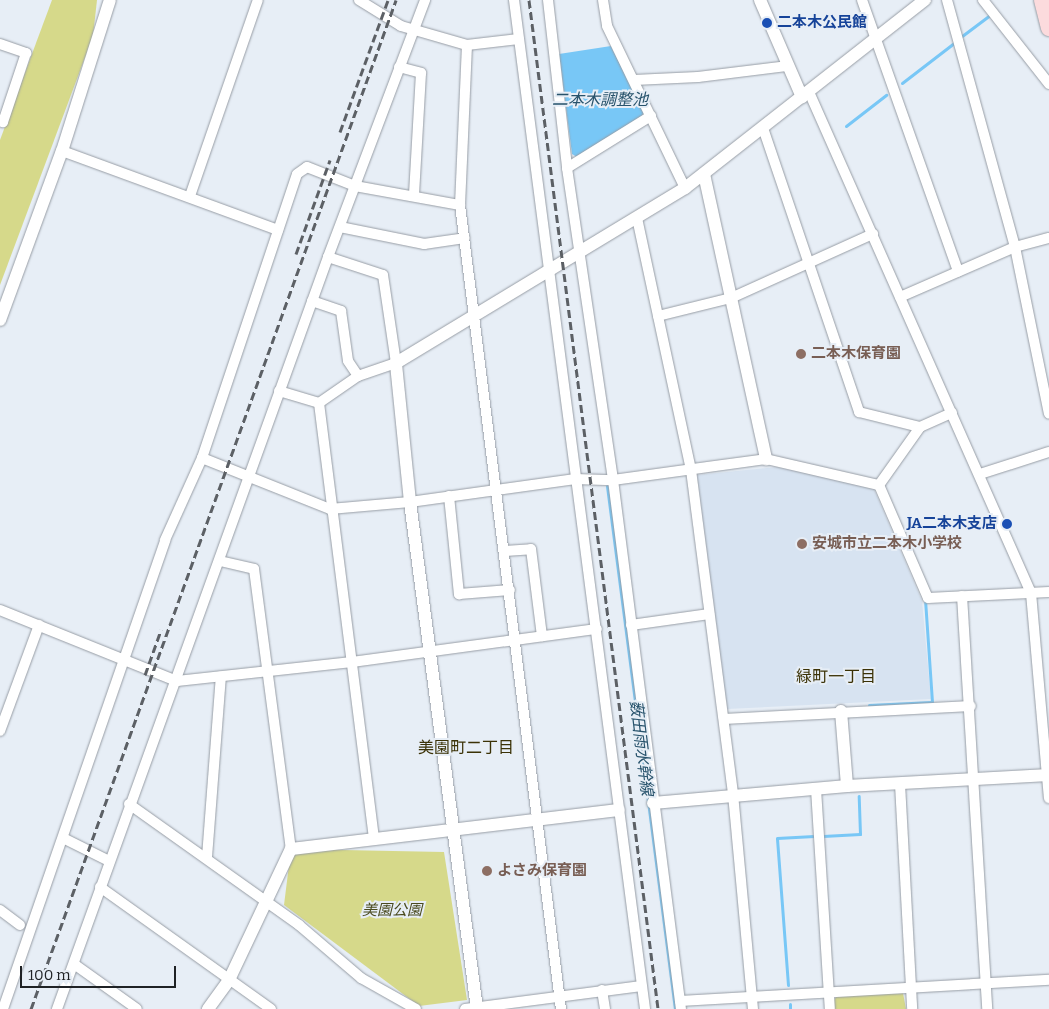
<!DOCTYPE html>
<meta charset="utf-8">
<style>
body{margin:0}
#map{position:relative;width:1049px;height:1009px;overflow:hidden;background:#e7eef6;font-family:Bitter,"Noto Sans JP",serif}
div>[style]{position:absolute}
.built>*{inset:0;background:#d7e3f1}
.green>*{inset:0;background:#d6d98a}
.water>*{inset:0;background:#78c7f6}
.stream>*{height:3px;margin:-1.5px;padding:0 1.5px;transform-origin:1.5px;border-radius:1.5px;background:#78c7f6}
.roads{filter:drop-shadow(0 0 1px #979da5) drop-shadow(0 0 1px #979da5)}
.minor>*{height:10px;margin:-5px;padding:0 5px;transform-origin:5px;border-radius:5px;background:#fff}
.tertiary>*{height:12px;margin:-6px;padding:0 6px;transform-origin:6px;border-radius:6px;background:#fff}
.primary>*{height:16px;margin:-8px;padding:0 8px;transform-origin:8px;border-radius:8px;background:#fcdbdd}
.rail>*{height:3px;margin-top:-1.5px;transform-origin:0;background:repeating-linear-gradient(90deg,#5c6065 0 8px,transparent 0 12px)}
.dots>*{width:14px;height:14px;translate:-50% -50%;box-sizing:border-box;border:2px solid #e7eef6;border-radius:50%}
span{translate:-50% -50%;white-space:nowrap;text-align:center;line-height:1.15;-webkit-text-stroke:4px #e7eef6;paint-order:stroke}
.transit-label{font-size:15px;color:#164399;font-weight:700}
.left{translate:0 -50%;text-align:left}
.right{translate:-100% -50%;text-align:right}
.education-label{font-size:15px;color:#785e54;font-weight:700}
.park-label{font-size:15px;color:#494a1e;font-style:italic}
.water-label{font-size:16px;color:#28536c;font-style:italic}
.neighbourhood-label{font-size:16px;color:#3b3206}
.scale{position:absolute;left:20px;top:966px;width:156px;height:22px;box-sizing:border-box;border:2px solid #1f2225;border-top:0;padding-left:6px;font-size:15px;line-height:18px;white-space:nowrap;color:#1f2225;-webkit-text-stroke:4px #e7eef6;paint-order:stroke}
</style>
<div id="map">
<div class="built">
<i style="clip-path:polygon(777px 467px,873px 487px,922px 601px,931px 699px,727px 709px,697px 475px)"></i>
</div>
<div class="green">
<i style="clip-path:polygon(52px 0,97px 0,93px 36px,0 285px,0 140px)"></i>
<i style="clip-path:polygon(291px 849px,444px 852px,467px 1000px,419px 1006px,284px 905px)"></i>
<i style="clip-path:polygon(903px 993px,906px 1009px,834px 1009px,834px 1000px,837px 996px)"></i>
</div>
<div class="water">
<i style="clip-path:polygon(611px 46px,644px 112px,642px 116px,577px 157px,572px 154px,559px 54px)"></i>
</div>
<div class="stream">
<i style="left:962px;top:36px;width:35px;rotate:-37deg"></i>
<i style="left:902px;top:83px;width:66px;rotate:-37.6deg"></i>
<i style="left:846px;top:126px;width:51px;rotate:-37.8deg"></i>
<i style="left:607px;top:486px;width:527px;rotate:82.59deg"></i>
<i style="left:869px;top:705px;width:63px;rotate:-2.7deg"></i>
<i style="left:932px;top:702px;width:102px;rotate:-93.9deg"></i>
<i style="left:823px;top:836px;width:37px;rotate:-3deg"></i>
<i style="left:860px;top:834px;width:38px;rotate:-92deg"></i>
<i style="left:788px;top:985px;width:147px;rotate:-94.3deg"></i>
<i style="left:777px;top:838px;width:37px;rotate:-3deg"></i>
<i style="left:790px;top:1004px;width:5px;rotate:90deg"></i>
</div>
<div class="roads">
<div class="minor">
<i style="left:359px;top:0;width:49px;rotate:31.8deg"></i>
<i style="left:401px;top:26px;width:69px;rotate:16.1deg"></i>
<i style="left:467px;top:45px;width:52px;rotate:-6.6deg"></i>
<i style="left:514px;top:0;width:1017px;rotate:82.6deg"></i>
<i style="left:548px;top:0;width:169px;rotate:83.5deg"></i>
<i style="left:567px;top:168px;width:315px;rotate:81.6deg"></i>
<i style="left:613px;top:480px;width:533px;rotate:82.68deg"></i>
<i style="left:603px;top:0;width:26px;rotate:81deg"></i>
<i style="left:607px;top:26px;width:180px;rotate:64.3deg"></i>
<i style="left:862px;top:0;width:288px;rotate:70.5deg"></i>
<i style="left:947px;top:0;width:256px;rotate:74.6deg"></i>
<i style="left:1015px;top:247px;width:170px;rotate:78.5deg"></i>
<i style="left:983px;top:0;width:107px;rotate:51.8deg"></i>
<i style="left:0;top:44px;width:28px;rotate:19deg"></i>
<i style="left:26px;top:53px;width:73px;rotate:108.4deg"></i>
<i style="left:3px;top:122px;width:4px;rotate:-146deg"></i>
<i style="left:467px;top:45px;width:160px;rotate:92.5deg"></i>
<i style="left:460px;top:205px;width:810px;rotate:82.84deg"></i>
<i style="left:399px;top:67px;width:23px;rotate:15deg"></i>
<i style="left:421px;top:73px;width:123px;rotate:93.3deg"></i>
<i style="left:634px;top:80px;width:64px;rotate:-2.7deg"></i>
<i style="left:698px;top:77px;width:91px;rotate:-7deg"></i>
<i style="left:809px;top:92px;width:548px;rotate:66.1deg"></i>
<i style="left:1031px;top:593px;width:206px;rotate:85deg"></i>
<i style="left:763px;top:128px;width:300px;rotate:71.3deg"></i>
<i style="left:859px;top:412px;width:63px;rotate:13.8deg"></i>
<i style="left:62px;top:151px;width:230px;rotate:20.1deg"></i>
<i style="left:567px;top:168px;width:99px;rotate:-31.8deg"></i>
<i style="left:190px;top:196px;width:207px;rotate:-70.9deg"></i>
<i style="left:637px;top:218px;width:258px;rotate:77.9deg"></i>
<i style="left:691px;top:470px;width:327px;rotate:82.6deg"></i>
<i style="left:733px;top:794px;width:216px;rotate:84.7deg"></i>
<i style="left:340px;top:227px;width:86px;rotate:11.4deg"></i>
<i style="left:424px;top:244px;width:41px;rotate:-8.3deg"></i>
<i style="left:900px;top:297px;width:125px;rotate:-23.5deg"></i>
<i style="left:1015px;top:247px;width:35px;rotate:-15deg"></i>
<i style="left:312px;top:301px;width:31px;rotate:19deg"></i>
<i style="left:341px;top:311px;width:50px;rotate:82deg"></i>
<i style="left:348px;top:361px;width:18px;rotate:56deg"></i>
<i style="left:658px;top:316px;width:75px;rotate:-13.9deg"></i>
<i style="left:731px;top:298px;width:156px;rotate:-24.3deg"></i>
<i style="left:279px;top:391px;width:42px;rotate:16.7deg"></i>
<i style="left:319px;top:403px;width:439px;rotate:82.8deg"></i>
<i style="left:319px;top:403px;width:47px;rotate:-34.7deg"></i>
<i style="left:358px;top:376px;width:40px;rotate:-18.9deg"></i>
<i style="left:396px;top:363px;width:89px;rotate:-98.4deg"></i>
<i style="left:383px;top:275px;width:58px;rotate:-161.9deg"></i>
<i style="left:202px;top:458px;width:138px;rotate:21.7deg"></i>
<i style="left:330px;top:509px;width:80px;rotate:-5deg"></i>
<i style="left:410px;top:502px;width:167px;rotate:-7.9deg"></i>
<i style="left:575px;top:479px;width:38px;rotate:2deg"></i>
<i style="left:613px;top:480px;width:154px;rotate:-7.8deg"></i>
<i style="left:766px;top:459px;width:116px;rotate:13deg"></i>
<i style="left:980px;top:474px;width:72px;rotate:-17.7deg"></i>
<i style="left:879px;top:485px;width:123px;rotate:66.6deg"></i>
<i style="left:928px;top:598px;width:121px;rotate:-2.8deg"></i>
<i style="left:879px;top:485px;width:71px;rotate:-54.7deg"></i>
<i style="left:920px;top:427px;width:35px;rotate:-24deg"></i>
<i style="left:449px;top:496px;width:99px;rotate:84.2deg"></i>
<i style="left:459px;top:594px;width:51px;rotate:-4.5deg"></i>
<i style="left:505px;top:551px;width:26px;rotate:-4deg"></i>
<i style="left:531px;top:549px;width:88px;rotate:82.8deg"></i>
<i style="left:220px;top:561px;width:35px;rotate:13deg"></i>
<i style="left:254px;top:569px;width:282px;rotate:82.5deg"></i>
<i style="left:962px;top:596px;width:414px;rotate:86.5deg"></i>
<i style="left:0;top:610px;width:191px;rotate:21.9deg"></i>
<i style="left:177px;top:681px;width:176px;rotate:-6.2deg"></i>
<i style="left:352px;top:662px;width:247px;rotate:-7.7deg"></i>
<i style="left:631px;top:625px;width:79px;rotate:-8deg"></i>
<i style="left:724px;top:719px;width:247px;rotate:-3deg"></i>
<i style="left:0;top:731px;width:113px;rotate:-69.8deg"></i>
<i style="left:900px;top:784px;width:225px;rotate:86.9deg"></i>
<i style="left:816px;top:789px;width:220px;rotate:86.4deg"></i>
<i style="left:129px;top:804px;width:209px;rotate:35.4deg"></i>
<i style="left:299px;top:925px;width:82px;rotate:40.5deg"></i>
<i style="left:361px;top:978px;width:63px;rotate:29.4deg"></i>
<i style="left:63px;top:838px;width:51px;rotate:26.6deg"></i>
<i style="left:207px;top:857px;width:181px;rotate:-85.6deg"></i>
<i style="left:100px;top:887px;width:210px;rotate:35.5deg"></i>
<i style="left:0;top:910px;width:25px;rotate:37deg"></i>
<i style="left:74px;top:964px;width:77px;rotate:35.5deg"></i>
<i style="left:602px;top:990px;width:19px;rotate:81deg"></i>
<i style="left:680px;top:1001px;width:370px;rotate:-3.3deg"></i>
<i style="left:3px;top:1009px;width:496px;rotate:-70.9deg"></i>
<i style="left:165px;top:540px;width:90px;rotate:-65.7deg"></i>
<i style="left:202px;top:458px;width:299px;rotate:-71.5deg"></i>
<i style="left:297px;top:174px;width:12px;rotate:-35deg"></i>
<i style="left:307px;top:167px;width:52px;rotate:21.6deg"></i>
<i style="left:355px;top:186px;width:107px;rotate:10.3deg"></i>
<i style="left:57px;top:1009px;width:799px;rotate:-70.18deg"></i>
<i style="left:328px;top:257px;width:275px;rotate:-69.3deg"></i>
<i style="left:465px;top:1009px;width:178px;rotate:-7.4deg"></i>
</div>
<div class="tertiary">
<i style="left:760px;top:0;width:106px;rotate:66.6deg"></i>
<i style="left:704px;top:174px;width:292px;rotate:77.7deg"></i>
<i style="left:0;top:320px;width:180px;rotate:-69.9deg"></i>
<i style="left:62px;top:151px;width:158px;rotate:-72.4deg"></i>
<i style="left:841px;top:711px;width:75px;rotate:85.4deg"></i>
<i style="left:653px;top:803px;width:195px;rotate:-5deg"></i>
<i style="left:847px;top:786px;width:202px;rotate:-3.1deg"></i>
<i style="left:208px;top:1009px;width:36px;rotate:-54deg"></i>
<i style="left:229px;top:980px;width:145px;rotate:-64.7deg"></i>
<i style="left:291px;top:849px;width:330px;rotate:-6.8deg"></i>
<i style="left:477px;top:1009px;width:511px;rotate:-97.53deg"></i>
<i style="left:410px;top:502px;width:140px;rotate:-95.8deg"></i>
<i style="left:396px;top:363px;width:338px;rotate:-31.2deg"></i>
<i style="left:685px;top:188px;width:305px;rotate:-38.1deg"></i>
</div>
<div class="primary">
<i style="left:1042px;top:0;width:29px;rotate:76deg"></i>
</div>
</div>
<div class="rail">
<i style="left:529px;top:0;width:1017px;rotate:82.71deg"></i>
<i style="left:340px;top:132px;width:140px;rotate:-70deg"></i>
<i style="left:296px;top:254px;width:100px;rotate:-70.1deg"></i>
<i style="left:145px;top:675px;width:48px;rotate:-70.4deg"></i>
<i style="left:31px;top:1009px;width:1073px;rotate:-70.11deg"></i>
</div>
<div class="dots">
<i style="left:767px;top:23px;background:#1a4fb4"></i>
<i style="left:801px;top:354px;background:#8d6e63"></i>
<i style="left:1007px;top:524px;background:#1a4fb4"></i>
<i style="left:802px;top:544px;background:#8d6e63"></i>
<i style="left:487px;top:871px;background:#8d6e63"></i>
</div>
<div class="transit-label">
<span class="left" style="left:777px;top:23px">二本木公民館</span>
<span class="right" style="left:997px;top:524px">JA二本木支店</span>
</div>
<div class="education-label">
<span class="left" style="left:811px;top:354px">二本木保育園</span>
<span class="left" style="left:812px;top:544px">安城市立二本木小学校</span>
<span class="left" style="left:497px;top:871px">よさみ保育園</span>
</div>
<div class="park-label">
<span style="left:392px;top:911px">美園公園</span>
</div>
<div class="water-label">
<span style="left:600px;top:100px">二本木調整池</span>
<span style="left:641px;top:748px;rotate:83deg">薮田雨水幹線</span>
</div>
<div class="neighbourhood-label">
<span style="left:836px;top:677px">緑町一丁目</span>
<span style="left:466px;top:748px">美園町二丁目</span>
</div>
<div class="scale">100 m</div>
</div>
